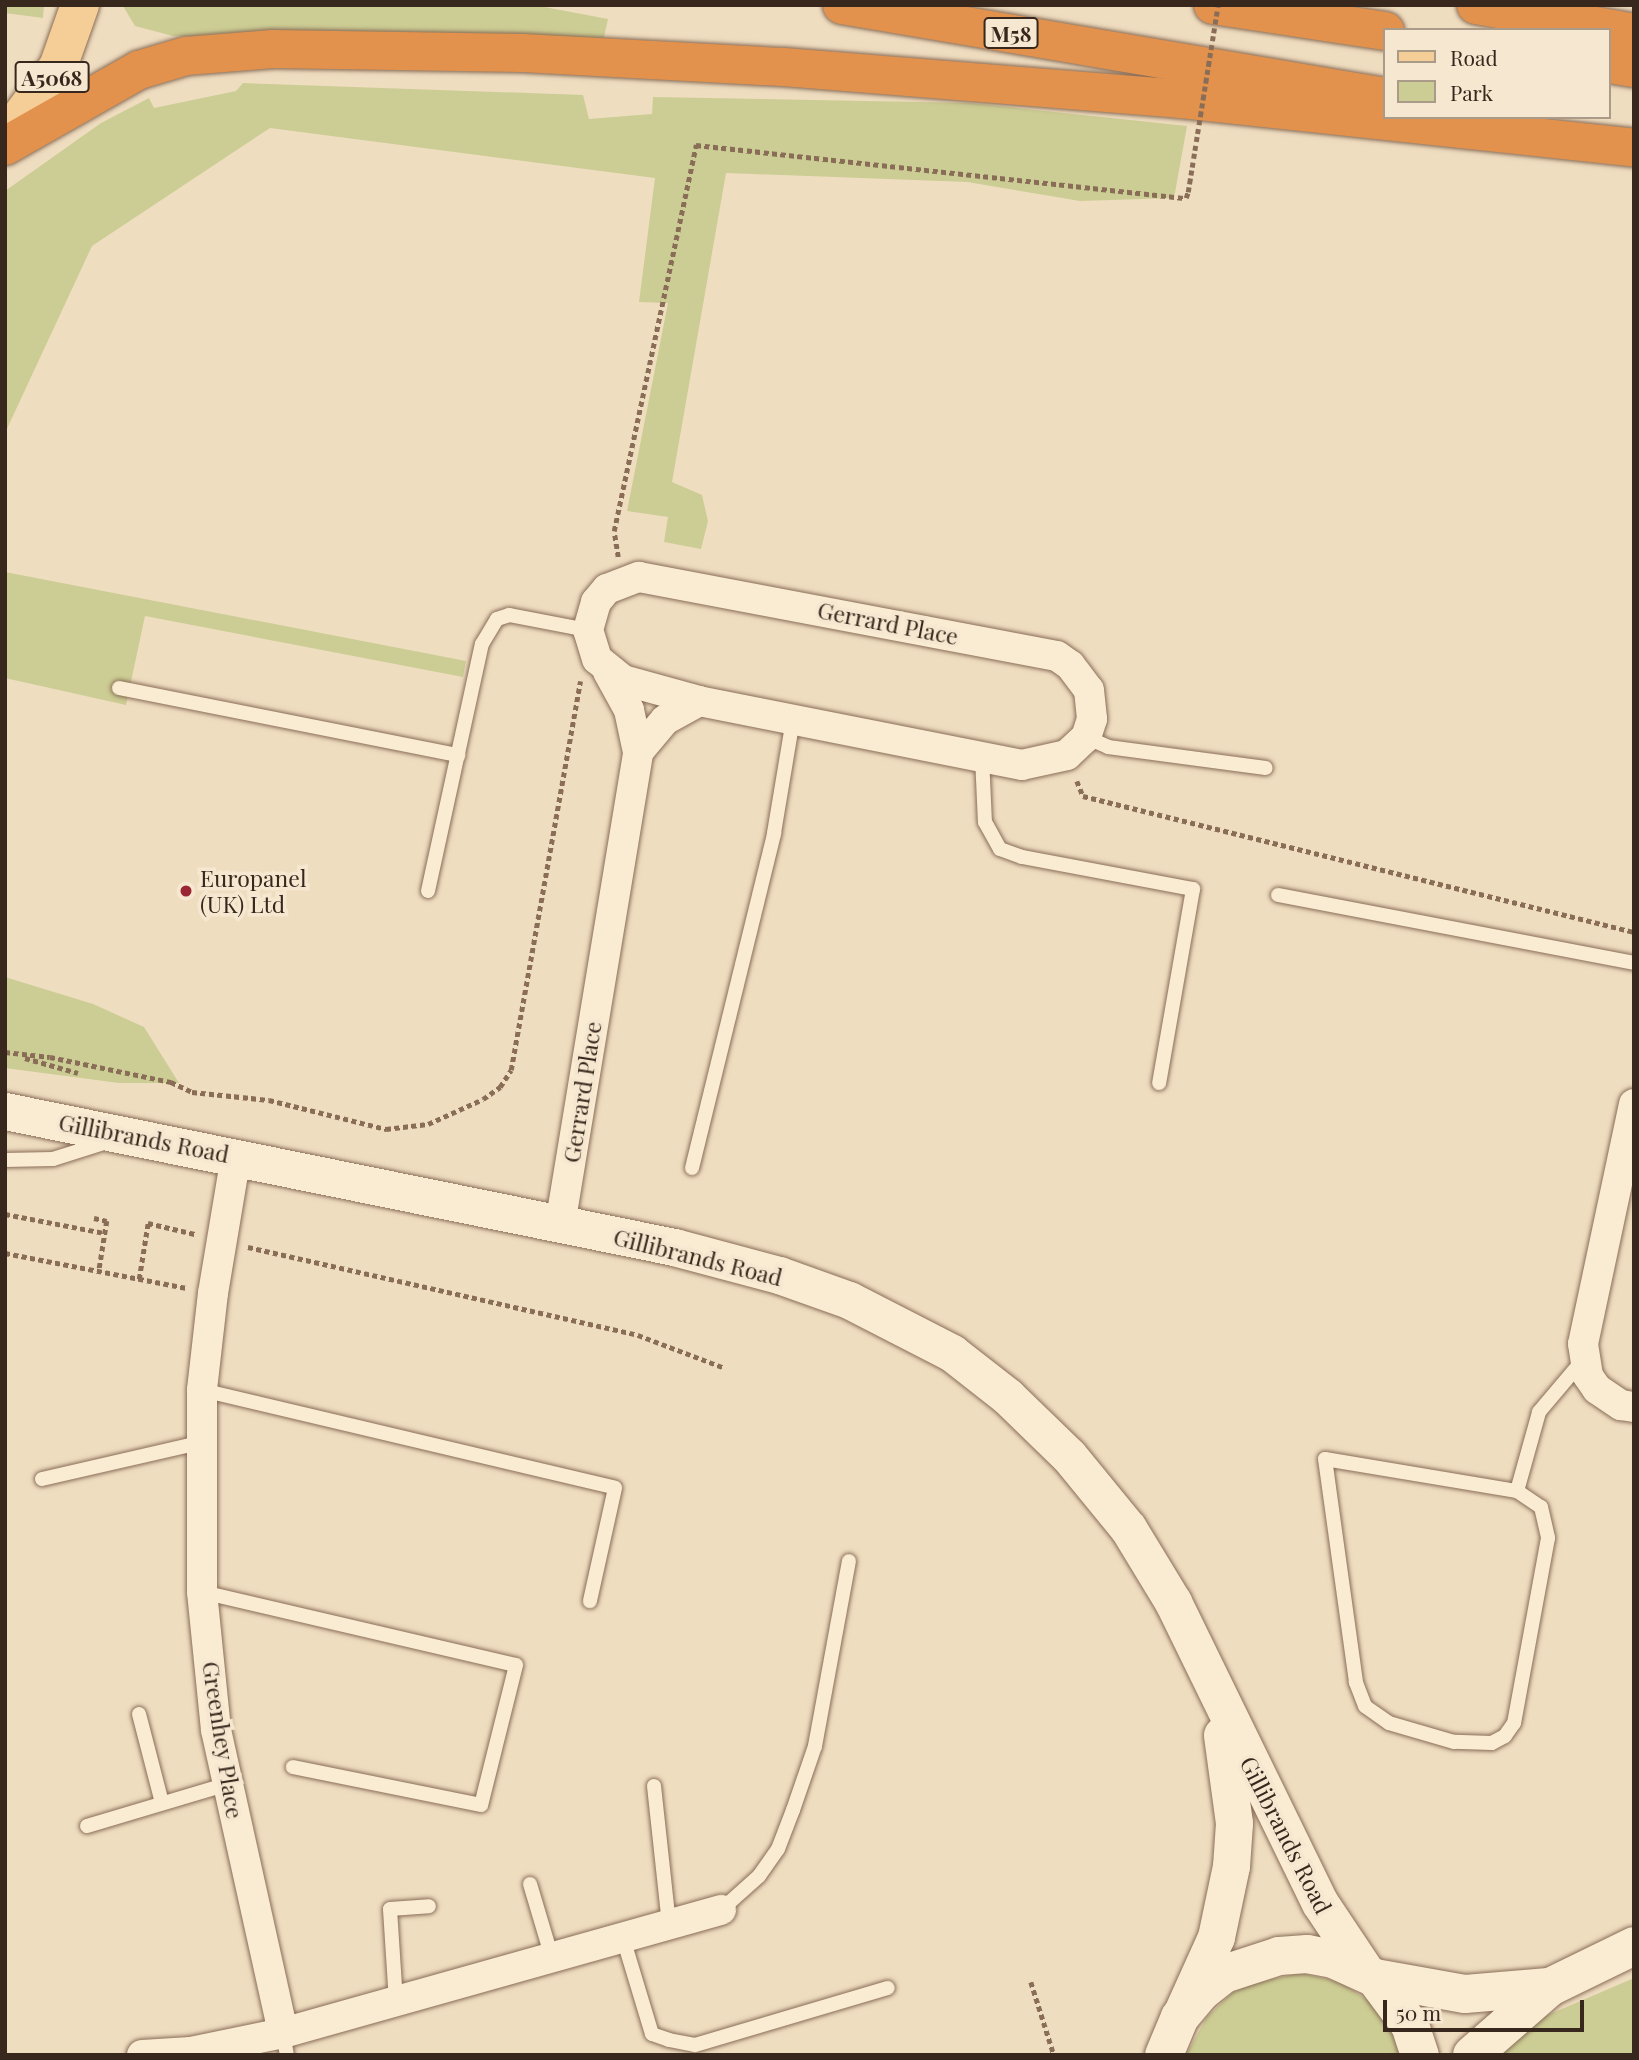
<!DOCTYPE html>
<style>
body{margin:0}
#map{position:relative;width:1639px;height:2060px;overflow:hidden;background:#efddc0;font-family:"Playfair Display",serif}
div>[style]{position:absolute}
.green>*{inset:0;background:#cccd94}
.path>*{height:4.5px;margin-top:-2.25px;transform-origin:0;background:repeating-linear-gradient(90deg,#896d57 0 5px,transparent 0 8.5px)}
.roads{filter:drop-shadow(0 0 2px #896d57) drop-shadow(0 0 2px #896d57)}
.service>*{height:14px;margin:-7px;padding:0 7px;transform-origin:7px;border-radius:7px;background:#faebd3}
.minor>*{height:30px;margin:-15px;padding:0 15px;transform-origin:15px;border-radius:15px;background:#faebd3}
.tertiary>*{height:37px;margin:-18.5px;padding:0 18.5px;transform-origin:18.5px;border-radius:18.5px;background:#faebd3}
.secondary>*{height:38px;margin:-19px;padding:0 19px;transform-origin:19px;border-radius:19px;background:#faebd3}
.primary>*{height:38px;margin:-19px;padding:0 19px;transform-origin:19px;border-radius:19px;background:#f4ce96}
.motorway>*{height:38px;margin:-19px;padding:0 19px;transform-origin:19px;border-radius:19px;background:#e2924d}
.path-bridge>*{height:4.5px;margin-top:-2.25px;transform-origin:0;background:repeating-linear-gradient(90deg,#896d57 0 5px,transparent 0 8.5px)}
.dots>*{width:19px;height:19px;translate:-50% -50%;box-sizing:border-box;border:4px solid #f6e7d0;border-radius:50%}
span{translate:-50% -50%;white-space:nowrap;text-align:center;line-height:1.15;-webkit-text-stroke:7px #f6e7d0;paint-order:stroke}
.shield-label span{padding:2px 5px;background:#f6e7d0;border:2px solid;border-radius:5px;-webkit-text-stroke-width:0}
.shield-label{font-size:21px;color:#38271c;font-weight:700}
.street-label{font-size:23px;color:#38271c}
.poi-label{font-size:23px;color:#38271c}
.left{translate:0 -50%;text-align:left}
.frame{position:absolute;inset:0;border:7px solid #38271c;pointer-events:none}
.legend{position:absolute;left:1383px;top:28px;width:228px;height:91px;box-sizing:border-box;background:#f6e7d0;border:2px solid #aa9a88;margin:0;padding:9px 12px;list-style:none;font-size:21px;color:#38271c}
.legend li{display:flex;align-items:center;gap:14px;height:35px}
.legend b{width:35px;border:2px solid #aa9a88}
.scale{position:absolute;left:1383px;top:2000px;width:201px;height:32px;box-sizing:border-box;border:4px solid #38271c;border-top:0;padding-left:9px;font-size:21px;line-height:24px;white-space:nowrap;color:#38271c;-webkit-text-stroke:5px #f6e7d0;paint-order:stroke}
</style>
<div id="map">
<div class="green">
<i style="clip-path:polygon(5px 5px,44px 5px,43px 18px,5px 13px)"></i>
<i style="clip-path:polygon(534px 5px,608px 19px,603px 42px,173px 36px,135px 26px,123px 6px)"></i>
<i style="clip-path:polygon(243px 83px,583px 95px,589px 119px,652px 114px,653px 97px,970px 103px,1187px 126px,1174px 198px,1080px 201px,967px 182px,726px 173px,672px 482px,702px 495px,708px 521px,701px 549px,664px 542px,668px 517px,627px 511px,668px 303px,639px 302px,655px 178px,270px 128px,92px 246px,5px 433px,5px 191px,101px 123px,149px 98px,154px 108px,236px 91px)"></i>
<i style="clip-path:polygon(5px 572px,466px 661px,463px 677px,145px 616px,126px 705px,5px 678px)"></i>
<i style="clip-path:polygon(5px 977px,93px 1004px,144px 1027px,179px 1083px,119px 1083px,5px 1068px)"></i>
<i style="clip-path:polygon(1300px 1973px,1340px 1982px,1369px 2001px,1389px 2024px,1402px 2055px,1186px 2055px,1207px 2017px,1232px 1993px,1247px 1985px)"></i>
<i style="clip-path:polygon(1634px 1978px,1634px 2055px,1499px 2055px,1541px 2018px)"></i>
</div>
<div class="path">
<i style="left:618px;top:557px;width:26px;rotate:-99deg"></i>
<i style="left:614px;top:531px;width:395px;rotate:-78deg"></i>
<i style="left:696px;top:145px;width:493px;rotate:6.2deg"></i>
<i style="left:1186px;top:198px;width:6px;rotate:-72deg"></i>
<i style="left:1077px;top:781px;width:16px;rotate:68deg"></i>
<i style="left:1083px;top:796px;width:568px;rotate:13.86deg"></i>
<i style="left:5px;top:1052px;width:45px;rotate:6.3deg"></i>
<i style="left:50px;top:1057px;width:124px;rotate:11.7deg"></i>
<i style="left:171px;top:1082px;width:23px;rotate:25deg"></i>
<i style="left:192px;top:1092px;width:77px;rotate:5.9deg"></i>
<i style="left:269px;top:1100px;width:121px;rotate:13.9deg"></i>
<i style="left:386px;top:1129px;width:42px;rotate:-6.8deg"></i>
<i style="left:428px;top:1124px;width:60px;rotate:-24.4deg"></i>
<i style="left:483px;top:1099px;width:21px;rotate:-35deg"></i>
<i style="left:500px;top:1087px;width:20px;rotate:-57deg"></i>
<i style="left:511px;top:1070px;width:395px;rotate:-79.9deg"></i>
<i style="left:25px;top:1058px;width:55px;rotate:15.8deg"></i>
<i style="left:5px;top:1214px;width:102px;rotate:10.8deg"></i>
<i style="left:94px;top:1218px;width:13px;rotate:13deg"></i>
<i style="left:107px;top:1221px;width:51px;rotate:99.1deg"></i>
<i style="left:248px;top:1247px;width:400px;rotate:12.7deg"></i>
<i style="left:638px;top:1335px;width:93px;rotate:20.8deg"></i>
<i style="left:5px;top:1253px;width:185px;rotate:10.9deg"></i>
<i style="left:139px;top:1279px;width:57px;rotate:-80.9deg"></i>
<i style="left:148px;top:1223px;width:48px;rotate:13.2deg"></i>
<i style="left:1031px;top:1982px;width:77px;rotate:72.5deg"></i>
</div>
<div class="roads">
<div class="service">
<i style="left:119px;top:688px;width:346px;rotate:11.2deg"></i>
<i style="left:1086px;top:737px;width:24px;rotate:24deg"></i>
<i style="left:1108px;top:747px;width:159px;rotate:7.6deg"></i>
<i style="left:982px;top:757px;width:65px;rotate:87.4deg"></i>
<i style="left:985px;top:822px;width:31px;rotate:61deg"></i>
<i style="left:1000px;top:849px;width:23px;rotate:20deg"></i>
<i style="left:1022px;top:857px;width:174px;rotate:10.6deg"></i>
<i style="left:1193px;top:889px;width:197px;rotate:99.9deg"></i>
<i style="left:428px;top:891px;width:253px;rotate:-77.7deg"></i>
<i style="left:482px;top:644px;width:29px;rotate:-59deg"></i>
<i style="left:497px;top:619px;width:13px;rotate:-18deg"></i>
<i style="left:509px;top:615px;width:80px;rotate:10.8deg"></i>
<i style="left:1278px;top:895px;width:362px;rotate:10.8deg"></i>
<i style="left:5px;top:1160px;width:48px;rotate:-1.2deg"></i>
<i style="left:53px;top:1159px;width:57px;rotate:-17.5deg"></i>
<i style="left:692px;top:1168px;width:345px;rotate:-76.2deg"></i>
<i style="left:774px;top:833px;width:116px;rotate:-80.5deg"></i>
<i style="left:202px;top:1390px;width:424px;rotate:13.3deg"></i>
<i style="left:615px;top:1488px;width:116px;rotate:102.5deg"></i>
<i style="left:1325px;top:1459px;width:195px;rotate:9.5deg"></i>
<i style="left:1517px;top:1491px;width:29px;rotate:34deg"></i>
<i style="left:1541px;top:1507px;width:32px;rotate:77deg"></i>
<i style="left:1548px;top:1538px;width:188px;rotate:100.4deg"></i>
<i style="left:1514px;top:1723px;width:16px;rotate:125deg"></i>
<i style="left:1505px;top:1736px;width:15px;rotate:152deg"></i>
<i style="left:1492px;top:1743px;width:38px;rotate:-178deg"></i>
<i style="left:1454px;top:1742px;width:68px;rotate:-163.7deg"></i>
<i style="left:1389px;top:1723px;width:29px;rotate:-145deg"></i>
<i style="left:1365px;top:1706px;width:26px;rotate:-111deg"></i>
<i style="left:1356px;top:1682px;width:225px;rotate:-97.9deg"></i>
<i style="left:42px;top:1479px;width:165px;rotate:-12.9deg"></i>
<i style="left:1517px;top:1491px;width:82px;rotate:-74.4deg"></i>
<i style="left:1539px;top:1412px;width:68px;rotate:-49.8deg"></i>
<i style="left:202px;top:1592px;width:322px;rotate:13.1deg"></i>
<i style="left:516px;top:1665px;width:144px;rotate:104deg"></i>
<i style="left:481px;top:1805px;width:192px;rotate:-168.6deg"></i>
<i style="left:139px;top:1714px;width:92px;rotate:75.5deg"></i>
<i style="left:654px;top:1786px;width:140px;rotate:83.8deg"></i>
<i style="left:87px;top:1826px;width:147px;rotate:-16.6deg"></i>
<i style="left:530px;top:1884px;width:77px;rotate:73.4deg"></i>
<i style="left:721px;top:1910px;width:51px;rotate:-41.8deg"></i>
<i style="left:759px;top:1876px;width:33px;rotate:-55deg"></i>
<i style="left:778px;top:1849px;width:42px;rotate:-69deg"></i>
<i style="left:793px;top:1810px;width:68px;rotate:-71deg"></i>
<i style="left:815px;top:1746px;width:188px;rotate:-79.6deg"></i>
<i style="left:623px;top:1938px;width:100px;rotate:73.2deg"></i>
<i style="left:652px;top:2034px;width:18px;rotate:19deg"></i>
<i style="left:669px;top:2040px;width:26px;rotate:11deg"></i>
<i style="left:695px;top:2045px;width:201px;rotate:-16.5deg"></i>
<i style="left:396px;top:2002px;width:93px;rotate:-93.7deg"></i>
<i style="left:390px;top:1909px;width:39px;rotate:-4deg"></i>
<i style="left:283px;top:2033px;width:22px;rotate:80deg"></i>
</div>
<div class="minor">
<i style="left:639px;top:577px;width:425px;rotate:10.7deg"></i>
<i style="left:1057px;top:656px;width:16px;rotate:35deg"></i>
<i style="left:1070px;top:665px;width:31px;rotate:53deg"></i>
<i style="left:1089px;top:690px;width:29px;rotate:84deg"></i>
<i style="left:1092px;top:719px;width:19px;rotate:108deg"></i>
<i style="left:1086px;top:737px;width:26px;rotate:137deg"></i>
<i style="left:1067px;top:755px;width:46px;rotate:167.5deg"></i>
<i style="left:1022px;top:765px;width:329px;rotate:-168.8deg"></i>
<i style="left:699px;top:701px;width:79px;rotate:-164.6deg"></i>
<i style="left:623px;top:680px;width:33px;rotate:-141deg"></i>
<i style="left:597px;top:659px;width:30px;rotate:-107deg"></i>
<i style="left:588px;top:630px;width:29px;rotate:-74deg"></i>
<i style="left:596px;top:602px;width:17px;rotate:-50deg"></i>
<i style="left:607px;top:589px;width:34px;rotate:-21deg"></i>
<i style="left:638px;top:752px;width:42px;rotate:-49.8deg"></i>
<i style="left:665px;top:720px;width:39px;rotate:-29deg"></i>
<i style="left:1634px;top:1104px;width:245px;rotate:102deg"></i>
<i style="left:1583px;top:1344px;width:32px;rotate:81deg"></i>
<i style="left:1588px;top:1376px;width:16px;rotate:55deg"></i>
<i style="left:1597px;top:1389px;width:29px;rotate:34deg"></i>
<i style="left:1621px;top:1405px;width:13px;rotate:9deg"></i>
<i style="left:236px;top:1156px;width:139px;rotate:99.5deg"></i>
<i style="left:213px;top:1293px;width:98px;rotate:96.5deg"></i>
<i style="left:202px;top:1390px;width:202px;rotate:90deg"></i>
<i style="left:202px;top:1592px;width:139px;rotate:84.2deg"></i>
<i style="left:216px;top:1730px;width:310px;rotate:77.5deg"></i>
<i style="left:560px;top:1225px;width:479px;rotate:-80.6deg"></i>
<i style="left:638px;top:752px;width:43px;rotate:-102.1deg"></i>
<i style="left:629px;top:710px;width:43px;rotate:-118.9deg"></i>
<i style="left:142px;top:2055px;width:49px;rotate:-3.5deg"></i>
<i style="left:191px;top:2052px;width:94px;rotate:-11.7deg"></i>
<i style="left:283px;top:2033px;width:455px;rotate:-15.7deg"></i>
</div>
<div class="tertiary">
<i style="left:5px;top:1111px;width:683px;rotate:11.49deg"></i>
<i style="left:674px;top:1247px;width:109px;rotate:14.9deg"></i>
<i style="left:779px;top:1275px;width:74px;rotate:19.7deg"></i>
<i style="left:849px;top:1300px;width:116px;rotate:27.2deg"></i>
<i style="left:952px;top:1353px;width:70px;rotate:38deg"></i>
<i style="left:1007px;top:1396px;width:86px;rotate:44.1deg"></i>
<i style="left:1069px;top:1456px;width:93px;rotate:50.7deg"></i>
<i style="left:1128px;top:1528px;width:87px;rotate:58.7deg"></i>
<i style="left:1173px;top:1602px;width:335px;rotate:64deg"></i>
<i style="left:1320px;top:1903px;width:83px;rotate:56.3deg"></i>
<i style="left:1183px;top:2010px;width:80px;rotate:-65.7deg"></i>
<i style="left:1216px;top:1937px;width:73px;rotate:-78.1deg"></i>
<i style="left:1231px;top:1866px;width:43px;rotate:-86deg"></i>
<i style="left:1234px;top:1823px;width:89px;rotate:-97.8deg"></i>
</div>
<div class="secondary">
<i style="left:1375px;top:1978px;width:91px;rotate:10.1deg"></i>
<i style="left:1465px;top:1994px;width:84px;rotate:-4.8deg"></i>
<i style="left:1164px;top:2055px;width:41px;rotate:-67.2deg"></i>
<i style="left:1180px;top:2017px;width:33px;rotate:-50deg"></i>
<i style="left:1201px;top:1992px;width:29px;rotate:-38deg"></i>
<i style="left:1224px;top:1974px;width:58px;rotate:-18.1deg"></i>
<i style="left:1279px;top:1956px;width:28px;rotate:-4deg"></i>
<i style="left:1307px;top:1954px;width:26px;rotate:11deg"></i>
<i style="left:1333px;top:1959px;width:46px;rotate:24.3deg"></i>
<i style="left:1375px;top:1978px;width:59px;rotate:53.3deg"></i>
<i style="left:1410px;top:2025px;width:32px;rotate:72deg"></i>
<i style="left:1472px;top:2055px;width:103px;rotate:-41.1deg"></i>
<i style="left:1550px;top:1987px;width:93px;rotate:-26deg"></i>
</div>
<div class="primary">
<i style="left:5px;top:138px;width:89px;rotate:-53.3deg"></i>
<i style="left:58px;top:67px;width:66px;rotate:-70.5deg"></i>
</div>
<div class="motorway">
<i style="left:842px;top:5px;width:551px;rotate:9.62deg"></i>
<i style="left:1213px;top:5px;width:174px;rotate:8.6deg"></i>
<i style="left:1476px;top:5px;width:160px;rotate:10deg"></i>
<i style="left:1609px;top:64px;width:25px;rotate:9deg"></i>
<i style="left:5px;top:146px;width:154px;rotate:-29.6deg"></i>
<i style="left:139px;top:70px;width:49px;rotate:-16.6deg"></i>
<i style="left:186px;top:56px;width:87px;rotate:-4.6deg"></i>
<i style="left:273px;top:49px;width:250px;rotate:0.9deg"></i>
<i style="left:523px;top:53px;width:261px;rotate:3.1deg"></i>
<i style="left:784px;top:67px;width:396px;rotate:4.6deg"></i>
<i style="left:1179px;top:99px;width:458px;rotate:6.1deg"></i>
</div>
</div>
<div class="path-bridge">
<i style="left:1188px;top:192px;width:189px;rotate:-80.9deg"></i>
</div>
<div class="dots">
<i style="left:186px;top:891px;background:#992632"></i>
</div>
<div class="shield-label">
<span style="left:1011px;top:33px">M58</span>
<span style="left:52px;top:77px">A5068</span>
</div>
<div class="street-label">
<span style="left:888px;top:623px;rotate:11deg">Gerrard Place</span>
<span style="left:582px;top:1092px;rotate:-81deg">Gerrard Place</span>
<span style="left:144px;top:1138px;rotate:11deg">Gillibrands Road</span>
<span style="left:698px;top:1257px;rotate:14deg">Gillibrands Road</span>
<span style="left:223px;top:1740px;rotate:81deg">Greenhey Place</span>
<span style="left:1286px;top:1835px;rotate:63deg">Gillibrands Road</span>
</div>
<div class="poi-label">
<span class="left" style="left:200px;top:891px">Europanel<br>(UK) Ltd</span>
</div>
<div class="frame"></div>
<ul class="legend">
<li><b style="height:9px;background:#f4ce96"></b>Road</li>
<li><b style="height:19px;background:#cccd94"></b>Park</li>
</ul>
<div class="scale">50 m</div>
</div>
